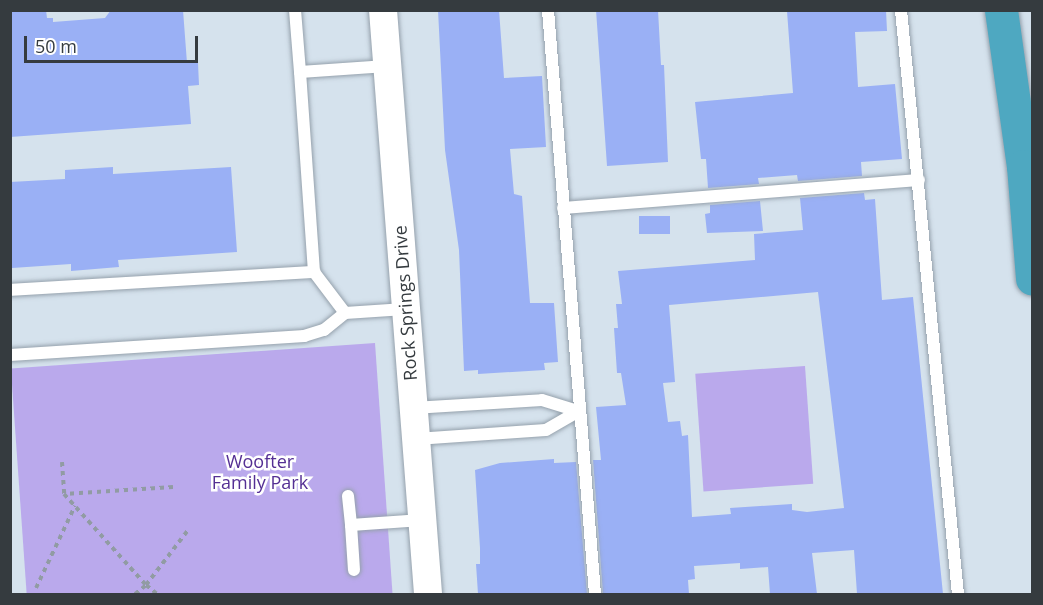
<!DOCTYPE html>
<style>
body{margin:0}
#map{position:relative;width:1043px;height:605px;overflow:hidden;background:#d5e2ed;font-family:"Open Sans",sans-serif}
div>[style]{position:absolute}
.green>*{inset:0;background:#baa9ec;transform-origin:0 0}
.building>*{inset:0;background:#9ab0f5;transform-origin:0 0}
.path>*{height:4px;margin-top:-2px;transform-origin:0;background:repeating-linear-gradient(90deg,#919ba3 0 4.5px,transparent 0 9px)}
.roads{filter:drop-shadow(0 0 2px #95a1ac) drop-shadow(0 0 2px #95a1ac)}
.service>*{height:12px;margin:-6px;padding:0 6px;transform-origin:6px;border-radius:6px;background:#fff}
.tertiary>*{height:28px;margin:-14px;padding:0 14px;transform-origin:14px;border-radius:14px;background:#fff}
.motorway>*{height:33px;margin:-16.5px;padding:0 16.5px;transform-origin:16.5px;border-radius:16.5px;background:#4ea8c1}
span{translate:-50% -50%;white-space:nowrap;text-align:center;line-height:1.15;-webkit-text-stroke:5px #fff;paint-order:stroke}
.street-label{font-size:18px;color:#353b3f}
.park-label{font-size:18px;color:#542f94}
.frame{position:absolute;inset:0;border:12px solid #353b3f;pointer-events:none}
.scale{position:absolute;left:24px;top:36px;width:174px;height:27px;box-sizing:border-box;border:3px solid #353b3f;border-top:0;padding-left:8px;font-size:18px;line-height:21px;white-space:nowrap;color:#353b3f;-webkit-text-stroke:4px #fff;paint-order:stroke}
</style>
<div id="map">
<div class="green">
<i style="left:375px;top:343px;width:252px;height:365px;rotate:86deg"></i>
<i style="left:805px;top:366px;width:118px;height:110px;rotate:86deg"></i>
</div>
<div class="building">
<i style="clip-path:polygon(10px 10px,46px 10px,47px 18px,53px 18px,53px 22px,105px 18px,111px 10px,183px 10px,187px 63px,198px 63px,199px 85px,188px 86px,191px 124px,10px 137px)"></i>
<i style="clip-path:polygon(438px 10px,499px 10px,504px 78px,542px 76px,546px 147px,510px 149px,514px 194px,522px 196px,530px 303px,554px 303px,558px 362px,544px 363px,545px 370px,478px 374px,478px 370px,464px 371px,459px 250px,445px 150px)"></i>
<i style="clip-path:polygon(596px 10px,658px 10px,661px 65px,664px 65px,668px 162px,607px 166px)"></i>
<i style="clip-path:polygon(886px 10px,887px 31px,855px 32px,858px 87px,895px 84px,902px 159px,861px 162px,862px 176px,798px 181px,797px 175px,758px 178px,759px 184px,708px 188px,706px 159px,701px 159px,695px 102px,793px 93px,787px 11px)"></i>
<i style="clip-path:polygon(113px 167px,113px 174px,231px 167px,237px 252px,118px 260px,119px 267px,71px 271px,71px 264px,12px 268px,10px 182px,65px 179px,65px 170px)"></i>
<i style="clip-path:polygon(evenodd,864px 193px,865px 200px,875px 199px,882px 300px,913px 297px,943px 594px,857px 594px,854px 550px,812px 553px,817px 594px,770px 594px,768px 567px,740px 569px,740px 563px,694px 566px,695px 579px,688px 580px,689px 594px,603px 594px,593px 460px,601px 460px,596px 407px,626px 405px,621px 373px,617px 373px,614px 328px,618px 328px,616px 304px,622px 304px,618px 271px,755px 260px,754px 234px,803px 230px,800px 198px,864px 193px,818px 292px,844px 508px,807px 512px,792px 510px,792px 504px,730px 508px,731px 514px,692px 517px,688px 435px,682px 436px,680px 421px,668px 422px,663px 383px,675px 382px,669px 305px,818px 292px)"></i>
<i style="clip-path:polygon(760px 201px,763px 231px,707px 233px,705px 214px,710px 213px,710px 205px)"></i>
<i style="left:670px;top:216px;width:18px;height:31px;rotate:90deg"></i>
<i style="clip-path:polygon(554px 459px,554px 463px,576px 462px,587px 594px,478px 594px,476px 564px,480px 564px,480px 548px,475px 470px,500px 463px)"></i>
</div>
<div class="path">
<i style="left:62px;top:462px;width:32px;rotate:86deg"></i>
<i style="left:173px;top:487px;width:109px;rotate:176.3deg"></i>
<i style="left:64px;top:494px;width:122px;rotate:48deg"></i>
<i style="left:146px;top:585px;width:69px;rotate:-52.6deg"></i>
<i style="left:36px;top:588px;width:91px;rotate:-64.6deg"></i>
<i style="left:135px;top:594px;width:14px;rotate:-39deg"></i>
<i style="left:146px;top:585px;width:14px;rotate:39deg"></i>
</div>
<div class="roads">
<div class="service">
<i style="left:295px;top:10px;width:62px;rotate:85.4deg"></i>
<i style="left:300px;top:72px;width:87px;rotate:-3.9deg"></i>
<i style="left:548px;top:10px;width:586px;rotate:85.4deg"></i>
<i style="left:901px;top:10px;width:587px;rotate:84.43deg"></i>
<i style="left:300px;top:72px;width:200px;rotate:86deg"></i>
<i style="left:314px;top:272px;width:51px;rotate:52.9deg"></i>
<i style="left:563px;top:208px;width:357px;rotate:-4.5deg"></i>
<i style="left:10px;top:290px;width:305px;rotate:-3.4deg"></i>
<i style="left:10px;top:355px;width:295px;rotate:-3.7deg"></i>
<i style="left:304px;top:336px;width:21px;rotate:-17deg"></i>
<i style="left:324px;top:330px;width:27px;rotate:-39deg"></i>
<i style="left:345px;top:313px;width:60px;rotate:-3.8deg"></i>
<i style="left:413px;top:408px;width:129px;rotate:-3.5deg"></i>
<i style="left:542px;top:400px;width:39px;rotate:17deg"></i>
<i style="left:416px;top:439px;width:130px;rotate:-4deg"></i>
<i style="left:546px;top:430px;width:38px;rotate:-30deg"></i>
<i style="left:348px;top:496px;width:29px;rotate:84deg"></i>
<i style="left:351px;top:525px;width:71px;rotate:-4deg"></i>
<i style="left:351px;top:525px;width:45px;rotate:86.2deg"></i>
</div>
<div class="tertiary">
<i style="left:383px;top:10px;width:586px;rotate:85.59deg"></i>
</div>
<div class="motorway">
<i style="left:1001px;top:10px;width:158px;rotate:82deg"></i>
<i style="left:1023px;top:166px;width:113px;rotate:85.4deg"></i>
</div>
</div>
<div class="street-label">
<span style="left:405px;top:303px;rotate:-94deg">Rock Springs Drive</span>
</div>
<div class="park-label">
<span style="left:260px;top:472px">Woofter<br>Family Park</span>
</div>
<div class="frame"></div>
<div class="scale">50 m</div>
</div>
